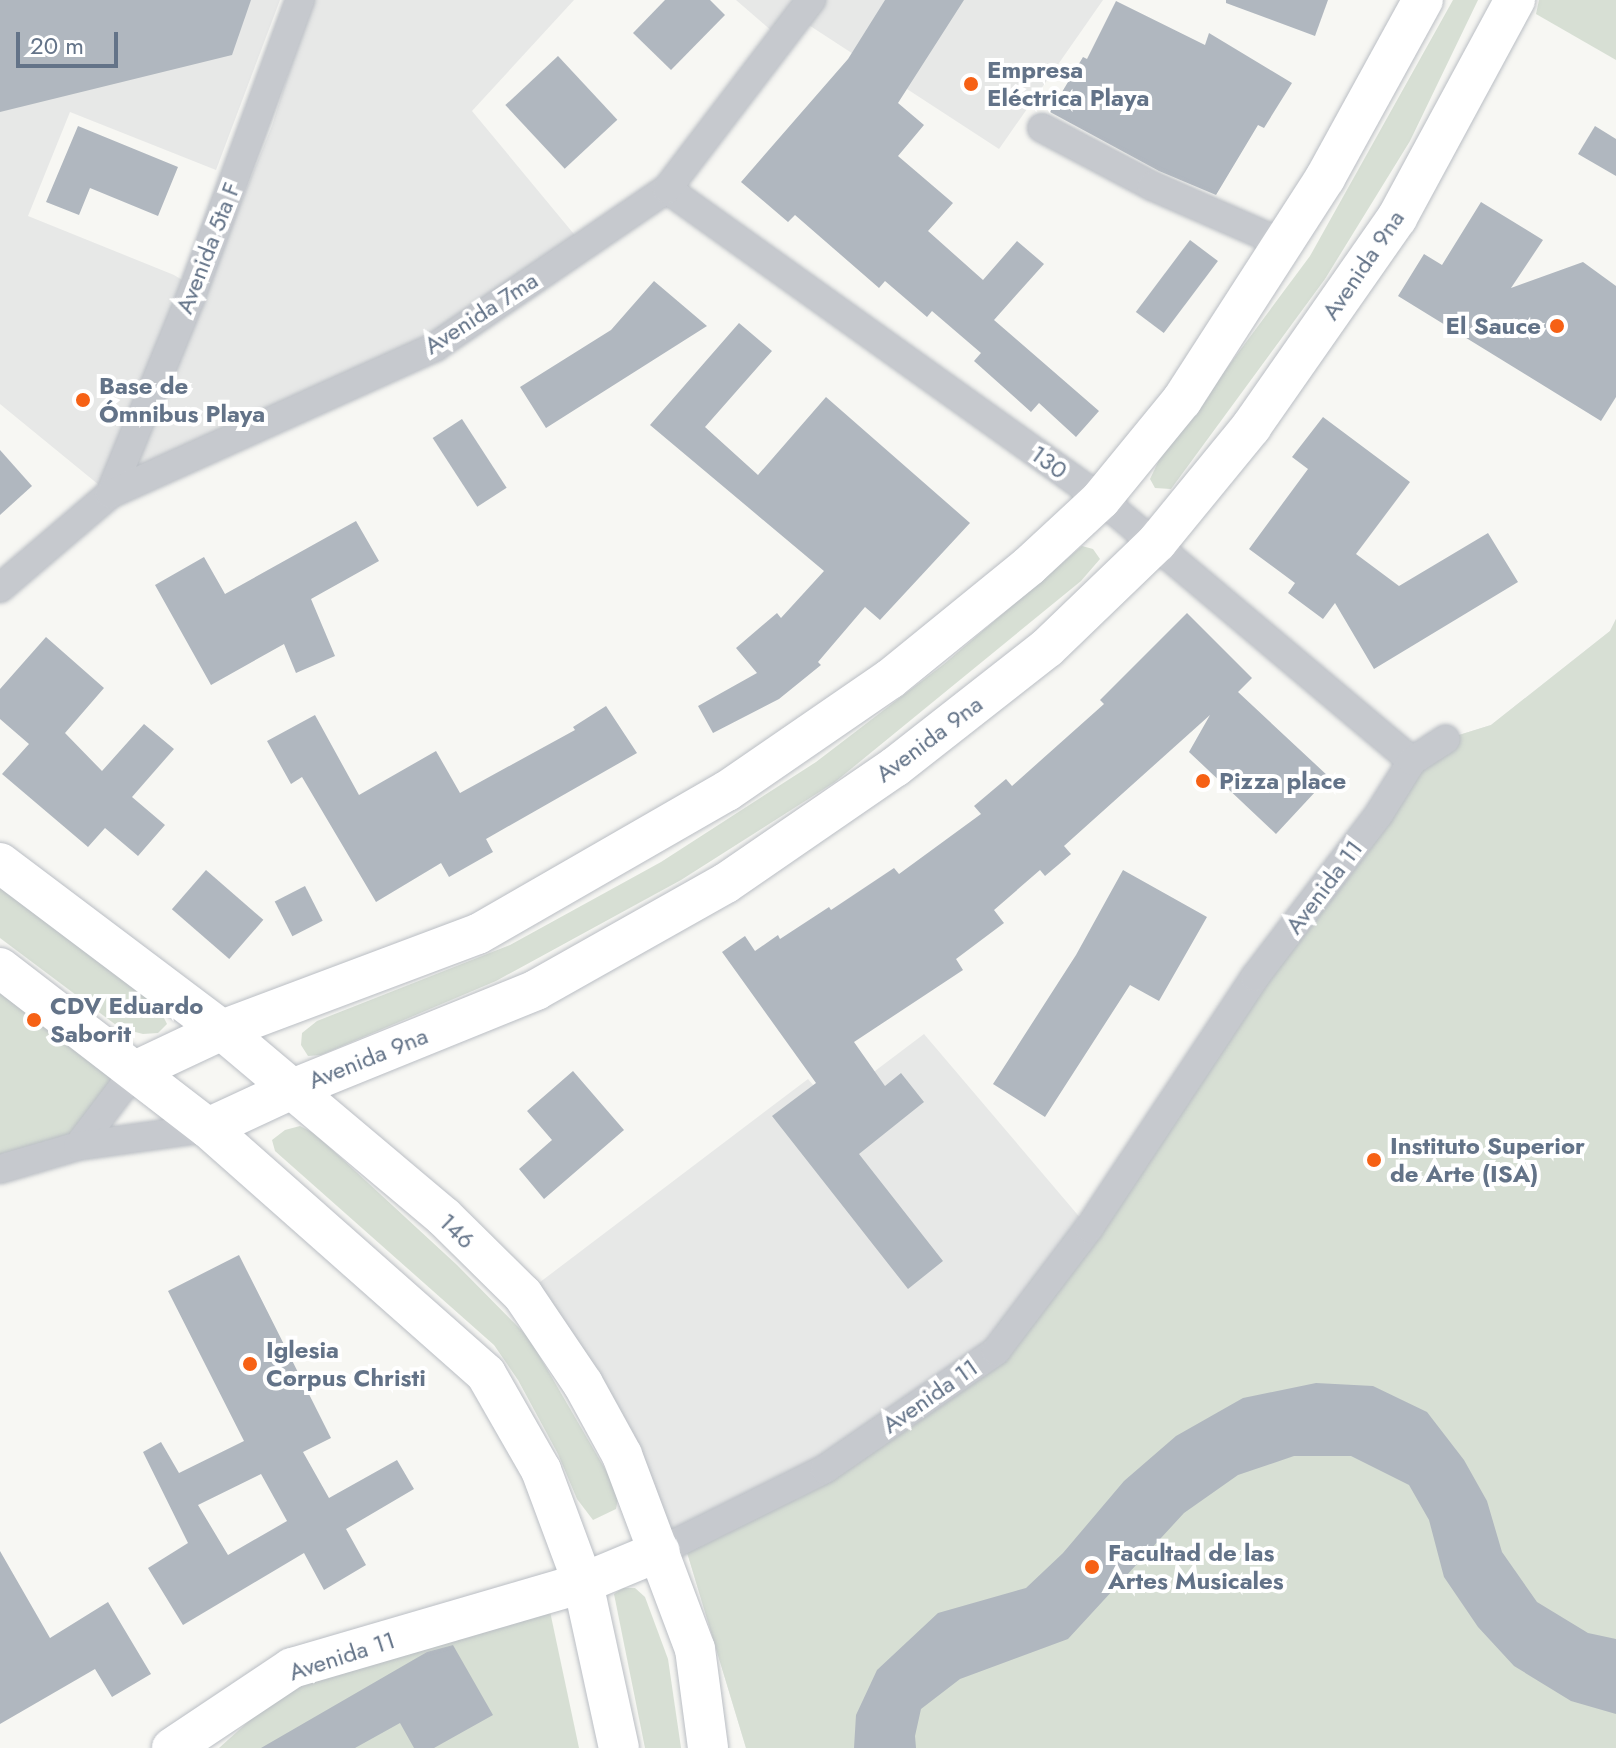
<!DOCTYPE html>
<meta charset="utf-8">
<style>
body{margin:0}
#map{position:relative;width:1616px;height:1748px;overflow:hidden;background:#f7f7f3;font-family:Jost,sans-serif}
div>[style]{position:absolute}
.built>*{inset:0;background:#e7e8e7}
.green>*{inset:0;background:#d7dfd4}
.building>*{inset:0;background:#b0b7bf;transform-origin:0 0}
.roads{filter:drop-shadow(0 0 2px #babec4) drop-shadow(0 0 2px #babec4)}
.street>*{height:28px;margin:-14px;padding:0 14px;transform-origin:14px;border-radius:14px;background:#c6c9ce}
.secondary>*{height:40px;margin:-20px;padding:0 20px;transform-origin:20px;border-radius:20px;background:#fff}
.dots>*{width:22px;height:22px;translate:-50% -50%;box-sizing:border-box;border:4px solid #fff;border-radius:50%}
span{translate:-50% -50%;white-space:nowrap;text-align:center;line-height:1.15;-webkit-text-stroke:8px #fff;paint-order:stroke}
.poi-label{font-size:24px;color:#637388;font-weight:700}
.left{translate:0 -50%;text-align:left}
.right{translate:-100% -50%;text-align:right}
.street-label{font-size:24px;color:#637388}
.scale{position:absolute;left:16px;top:32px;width:102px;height:36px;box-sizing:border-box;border:4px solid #637388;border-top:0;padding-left:10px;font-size:24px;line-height:28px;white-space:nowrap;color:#637388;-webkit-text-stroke:6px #fff;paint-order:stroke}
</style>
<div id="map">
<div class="built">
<i style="clip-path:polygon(0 0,280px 0,216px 170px,70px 112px,28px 216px,174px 275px,204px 293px,272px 126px,311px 0,574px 0,472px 111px,583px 245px,435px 347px,110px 494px,0 404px)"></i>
<i style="clip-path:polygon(736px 0,1103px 0,999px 149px,798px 18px,781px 39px)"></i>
<i style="clip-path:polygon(1616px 619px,1616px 1748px,746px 1748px,686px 1549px,660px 1551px,523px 1295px,808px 1079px,830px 1105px,924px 1034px,1088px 1227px,1446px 739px,1491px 725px,1610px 631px)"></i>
</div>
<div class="green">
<i style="clip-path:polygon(1453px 0,1478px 0,1410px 141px,1325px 279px,1171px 489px,1155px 488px,1150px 479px,1160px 458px,1310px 256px)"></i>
<i style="clip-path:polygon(1539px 0,1616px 0,1616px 60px,1536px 14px)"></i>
<i style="clip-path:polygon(1082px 546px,1093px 549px,1100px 559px,1081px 581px,835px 782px,681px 880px,496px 981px,321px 1055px,308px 1056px,301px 1045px,302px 1033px,317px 1021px,510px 945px,661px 862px,816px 762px,944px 664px)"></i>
<i style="clip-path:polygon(1616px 619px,1616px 1748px,746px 1748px,686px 1549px,996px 1351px,1177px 1092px,1446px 739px,1491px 725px,1610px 631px)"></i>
<i style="clip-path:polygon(0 887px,158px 1006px,167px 1024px,158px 1033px,143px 1034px,120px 1028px,0 938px)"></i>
<i style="clip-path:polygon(0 968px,135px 1071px,78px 1146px,0 1169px)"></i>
<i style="clip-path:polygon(300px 1126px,314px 1133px,457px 1265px,529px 1338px,619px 1493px,616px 1509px,593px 1520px,577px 1499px,558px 1454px,518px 1380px,494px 1345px,275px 1151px,272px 1140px,285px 1130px)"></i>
<i style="clip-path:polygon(623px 1588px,635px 1588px,645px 1597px,668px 1659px,681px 1748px,645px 1748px,614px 1594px)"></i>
<i style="clip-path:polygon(548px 1602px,579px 1748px,219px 1748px,287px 1687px)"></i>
</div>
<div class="building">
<i style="clip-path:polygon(0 0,251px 0,232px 55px,0 112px)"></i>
<i style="clip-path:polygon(665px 0,710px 0,725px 15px,671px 70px,633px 33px)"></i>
<i style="clip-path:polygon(885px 0,964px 0,898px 103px,924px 125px,898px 156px,953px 203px,928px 231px,983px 280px,1017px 241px,1044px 264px,994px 320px,1099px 411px,1076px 437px,1039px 403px,1031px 412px,974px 361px,981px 353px,932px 311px,927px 317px,885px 281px,879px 288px,795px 215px,788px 222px,741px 182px,848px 59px)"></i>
<i style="clip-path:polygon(1226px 0,1328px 0,1315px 36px,1226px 3px)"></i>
<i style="clip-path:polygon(1116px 1px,1205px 45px,1209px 33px,1292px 83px,1264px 128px,1258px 125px,1216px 195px,1159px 171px,1050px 112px,1083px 57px,1087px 59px)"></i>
<i style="left:558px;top:56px;width:87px;height:72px;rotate:47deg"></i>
<i style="clip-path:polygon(78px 126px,178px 167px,158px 216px,90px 188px,79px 215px,46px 202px)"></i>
<i style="clip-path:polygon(1595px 126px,1616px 139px,1616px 176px,1578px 154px)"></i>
<i style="clip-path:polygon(1481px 202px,1543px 240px,1511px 288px,1583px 262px,1616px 286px,1616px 397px,1601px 421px,1398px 296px,1424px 254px,1442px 265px)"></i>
<i style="left:1190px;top:240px;width:35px;height:90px;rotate:37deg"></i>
<i style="clip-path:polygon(654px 281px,707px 326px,546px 428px,520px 387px,611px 330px)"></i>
<i style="clip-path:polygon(739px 323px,772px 351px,705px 427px,758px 475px,826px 397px,970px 523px,880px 620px,865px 607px,818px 662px,821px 665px,779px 699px,713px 733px,698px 706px,757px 673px,736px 648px,777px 613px,781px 618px,824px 571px,650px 425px)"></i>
<i style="clip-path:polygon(1323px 417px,1410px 482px,1356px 554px,1399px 586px,1488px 533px,1518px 582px,1374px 669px,1335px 603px,1323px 619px,1288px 593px,1295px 583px,1249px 549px,1308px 469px,1292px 457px)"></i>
<i style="left:462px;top:419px;width:82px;height:35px;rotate:57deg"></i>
<i style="clip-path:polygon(0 450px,32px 486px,0 515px)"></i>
<i style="clip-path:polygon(356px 521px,379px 561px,311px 599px,335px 656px,296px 673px,284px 644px,211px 685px,155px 585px,204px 557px,225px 594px)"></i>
<i style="clip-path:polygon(1187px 613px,1252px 678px,1238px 692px,1329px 777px,1276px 834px,1189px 752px,1210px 715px,1064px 846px,1071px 854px,1045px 876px,1040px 870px,994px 910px,1004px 923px,956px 959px,963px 970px,854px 1042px,885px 1086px,901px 1073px,924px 1102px,859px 1154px,943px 1261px,908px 1289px,772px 1116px,816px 1083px,722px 952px,745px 936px,755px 951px,778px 935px,780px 939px,829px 907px,831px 910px,894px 868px,899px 874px,981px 814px,974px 806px,1006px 779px,1012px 786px,1104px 704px,1100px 700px)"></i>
<i style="clip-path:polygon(46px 637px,104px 688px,65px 733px,102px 771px,144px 724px,174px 749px,132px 797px,165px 825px,138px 856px,105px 828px,88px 847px,2px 774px,29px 744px,0 719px,0 689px)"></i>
<i style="clip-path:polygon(606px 706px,637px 753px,486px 839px,493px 852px,449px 877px,441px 863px,376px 902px,302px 777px,291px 784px,267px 741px,315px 715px,359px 795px,436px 751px,460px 793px,575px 730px,573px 727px)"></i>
<i style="left:206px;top:870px;width:76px;height:52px;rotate:41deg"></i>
<i style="clip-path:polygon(1123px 870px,1207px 917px,1159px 1001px,1130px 985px,1045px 1117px,993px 1084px,1076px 955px)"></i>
<i style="left:305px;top:886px;width:39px;height:34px;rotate:63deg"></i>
<i style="clip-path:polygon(573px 1071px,624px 1130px,544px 1199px,519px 1169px,552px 1140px,527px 1111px)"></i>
<i style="clip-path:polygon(evenodd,239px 1255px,331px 1438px,303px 1452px,329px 1498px,397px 1460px,414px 1489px,346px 1529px,366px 1565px,324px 1590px,304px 1553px,183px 1625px,148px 1568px,188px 1543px,143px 1452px,161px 1442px,179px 1473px,244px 1441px,168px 1291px,239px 1255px,261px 1474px,287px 1521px,228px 1555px,198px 1505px,261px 1474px)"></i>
<i style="clip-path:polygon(1316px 1383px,1373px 1386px,1427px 1412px,1464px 1460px,1487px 1501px,1502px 1552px,1537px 1602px,1588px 1633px,1616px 1639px,1616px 1714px,1571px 1701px,1514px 1666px,1478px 1627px,1444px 1577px,1429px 1520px,1409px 1485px,1351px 1456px,1294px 1456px,1238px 1475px,1184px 1513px,1068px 1639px,960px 1679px,921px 1709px,915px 1736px,916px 1748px,854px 1748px,856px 1715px,877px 1670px,938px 1613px,1026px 1588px,1063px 1553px,1124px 1481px,1176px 1436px,1243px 1398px)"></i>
<i style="clip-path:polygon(0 1551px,50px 1638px,108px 1602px,151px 1674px,112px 1697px,95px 1669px,0 1724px)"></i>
<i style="clip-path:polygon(453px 1645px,493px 1715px,434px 1748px,414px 1748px,400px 1723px,355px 1748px,261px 1748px,427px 1652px)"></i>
</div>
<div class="roads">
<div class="street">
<i style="left:1042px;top:128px;width:124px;rotate:27.8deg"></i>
<i style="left:1152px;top:186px;width:142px;rotate:23.7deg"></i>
<i style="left:667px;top:189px;width:533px;rotate:35.54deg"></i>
<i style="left:1101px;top:499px;width:407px;rotate:40.1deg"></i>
<i style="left:110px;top:494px;width:211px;rotate:-67.7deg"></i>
<i style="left:190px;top:299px;width:319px;rotate:-69.8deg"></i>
<i style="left:0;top:588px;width:145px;rotate:-40.5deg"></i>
<i style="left:110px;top:494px;width:357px;rotate:-24.3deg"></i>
<i style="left:435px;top:347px;width:281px;rotate:-34.3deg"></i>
<i style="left:667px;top:189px;width:238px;rotate:-52.7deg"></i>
<i style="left:78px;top:1146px;width:94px;rotate:-52.8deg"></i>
<i style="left:0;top:1169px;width:81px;rotate:-16.4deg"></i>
<i style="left:78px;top:1146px;width:131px;rotate:-7.9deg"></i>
<i style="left:660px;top:1551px;width:184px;rotate:-26.4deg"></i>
<i style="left:825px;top:1469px;width:208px;rotate:-34.6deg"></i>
<i style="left:996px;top:1351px;width:154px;rotate:-52.9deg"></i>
<i style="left:1089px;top:1228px;width:301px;rotate:-56.5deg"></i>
<i style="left:1255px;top:977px;width:205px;rotate:-52.7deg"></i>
<i style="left:1379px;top:814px;width:62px;rotate:-58.1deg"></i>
<i style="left:1412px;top:761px;width:40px;rotate:-32.9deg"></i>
</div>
<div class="secondary">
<i style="left:0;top:863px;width:278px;rotate:37deg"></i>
<i style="left:222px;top:1030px;width:290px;rotate:40.1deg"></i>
<i style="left:444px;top:1217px;width:111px;rotate:44.6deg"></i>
<i style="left:523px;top:1295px;width:107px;rotate:56deg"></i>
<i style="left:583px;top:1384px;width:81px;rotate:61.2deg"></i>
<i style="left:622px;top:1455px;width:207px;rotate:69.4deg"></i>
<i style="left:695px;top:1649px;width:100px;rotate:82.5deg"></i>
<i style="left:0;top:968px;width:262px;rotate:37.6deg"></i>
<i style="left:208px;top:1128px;width:371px;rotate:41.5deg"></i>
<i style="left:486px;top:1374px;width:111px;rotate:60.2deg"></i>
<i style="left:541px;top:1470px;width:121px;rotate:69.6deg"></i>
<i style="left:583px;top:1583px;width:169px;rotate:77.7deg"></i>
<i style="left:135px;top:1071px;width:96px;rotate:-25.2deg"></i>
<i style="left:222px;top:1030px;width:273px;rotate:-20.6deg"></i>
<i style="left:478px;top:934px;width:287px;rotate:-29.9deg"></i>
<i style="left:727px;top:791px;width:198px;rotate:-34.5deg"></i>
<i style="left:890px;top:679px;width:179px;rotate:-39.1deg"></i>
<i style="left:1029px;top:566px;width:98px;rotate:-42.9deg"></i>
<i style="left:1101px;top:499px;width:128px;rotate:-50.7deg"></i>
<i style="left:1182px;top:400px;width:264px;rotate:-57.2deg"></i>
<i style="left:1325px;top:178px;width:203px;rotate:-61.2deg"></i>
<i style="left:208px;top:1128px;width:90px;rotate:-24.9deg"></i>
<i style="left:290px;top:1090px;width:266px;rotate:-22.1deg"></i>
<i style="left:536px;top:990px;width:218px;rotate:-29.4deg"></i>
<i style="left:726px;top:883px;width:205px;rotate:-34.5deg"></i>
<i style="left:895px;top:767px;width:193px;rotate:-38.1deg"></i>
<i style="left:1047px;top:648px;width:153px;rotate:-43.9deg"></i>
<i style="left:1157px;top:542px;width:149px;rotate:-50.7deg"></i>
<i style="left:1251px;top:427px;width:255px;rotate:-55.1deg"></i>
<i style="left:1397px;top:218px;width:248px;rotate:-61.6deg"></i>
<i style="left:172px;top:1748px;width:144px;rotate:-33.7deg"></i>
<i style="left:292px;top:1668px;width:303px;rotate:-16.3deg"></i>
<i style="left:583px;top:1583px;width:83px;rotate:-22.6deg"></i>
</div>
</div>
<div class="dots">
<i style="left:971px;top:84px;background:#f66115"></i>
<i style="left:1557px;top:326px;background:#f66115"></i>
<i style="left:83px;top:400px;background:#f66115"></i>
<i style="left:1203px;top:781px;background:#f66115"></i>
<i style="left:34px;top:1020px;background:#f66115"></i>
<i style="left:1374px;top:1160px;background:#f66115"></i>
<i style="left:250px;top:1364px;background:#f66115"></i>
<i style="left:1092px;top:1567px;background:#f66115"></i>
</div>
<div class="poi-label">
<span class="left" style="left:987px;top:84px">Empresa<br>Eléctrica Playa</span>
<span class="right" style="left:1541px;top:326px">El Sauce</span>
<span class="left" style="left:99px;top:400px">Base de<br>Ómnibus Playa</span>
<span class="left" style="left:1219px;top:781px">Pizza place</span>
<span class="left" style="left:50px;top:1020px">CDV Eduardo<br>Saborit</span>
<span class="left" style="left:1390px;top:1160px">Instituto Superior<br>de Arte (ISA)</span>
<span class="left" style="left:266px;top:1364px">Iglesia<br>Corpus Christi</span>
<span class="left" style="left:1108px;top:1567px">Facultad de las<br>Artes Musicales</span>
</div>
<div class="street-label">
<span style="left:208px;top:248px;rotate:-69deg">Avenida 5ta F</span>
<span style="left:1363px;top:265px;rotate:-56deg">Avenida 9na</span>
<span style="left:481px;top:313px;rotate:-33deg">Avenida 7ma</span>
<span style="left:1049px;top:462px;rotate:36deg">130</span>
<span style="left:929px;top:739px;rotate:-37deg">Avenida 9na</span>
<span style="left:1324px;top:887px;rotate:-53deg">Avenida 11</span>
<span style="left:368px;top:1058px;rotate:-22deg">Avenida 9na</span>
<span style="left:457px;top:1231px;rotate:44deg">146</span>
<span style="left:930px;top:1396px;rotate:-35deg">Avenida 11</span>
<span style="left:342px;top:1656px;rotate:-18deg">Avenida 11</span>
</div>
<div class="scale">20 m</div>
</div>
